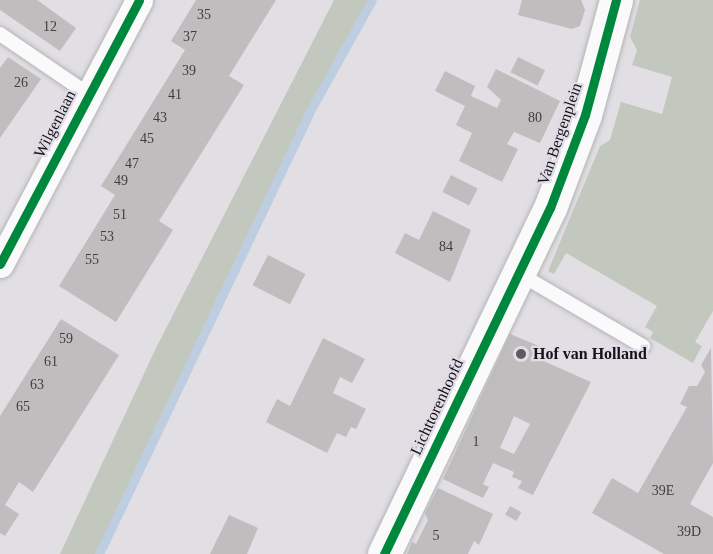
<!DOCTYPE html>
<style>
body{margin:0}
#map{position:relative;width:713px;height:554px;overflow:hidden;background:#e1dfe4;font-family:Georgia,serif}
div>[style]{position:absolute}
.green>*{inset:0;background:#c2c8bd}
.stream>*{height:9px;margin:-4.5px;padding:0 4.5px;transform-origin:4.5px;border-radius:4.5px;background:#becee0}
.building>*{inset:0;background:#c0bdbe;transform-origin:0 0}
.roads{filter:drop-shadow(0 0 2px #b5b4b7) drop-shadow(0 0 2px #b5b4b7)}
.lane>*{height:14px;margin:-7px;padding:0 7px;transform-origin:7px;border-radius:7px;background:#fafafb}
.street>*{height:27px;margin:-13.5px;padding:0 13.5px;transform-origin:13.5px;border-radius:13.5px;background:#fafafb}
.secondary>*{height:33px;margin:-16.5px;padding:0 16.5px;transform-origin:16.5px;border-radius:16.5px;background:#fafafb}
.cycleway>*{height:9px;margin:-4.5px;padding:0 4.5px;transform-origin:4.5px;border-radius:4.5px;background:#00873e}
.dots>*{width:16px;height:16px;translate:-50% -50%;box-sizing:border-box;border:3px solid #e1dce7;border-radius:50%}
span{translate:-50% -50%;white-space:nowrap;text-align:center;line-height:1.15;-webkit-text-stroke:4.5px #e1dce7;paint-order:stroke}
.number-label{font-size:14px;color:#3e3d40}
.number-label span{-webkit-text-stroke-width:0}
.street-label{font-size:16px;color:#131216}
.poi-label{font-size:16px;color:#131216;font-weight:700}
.left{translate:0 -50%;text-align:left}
</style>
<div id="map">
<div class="green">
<i style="clip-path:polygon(334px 0,375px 0,318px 106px,100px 554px,60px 554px,155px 350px)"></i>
<i style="clip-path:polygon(640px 0,713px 0,713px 311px,695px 342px,702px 346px,693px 363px,650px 338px,653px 332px,645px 327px,657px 306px,566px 253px,554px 274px,548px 271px,600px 146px,610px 140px,621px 102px,662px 114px,672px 77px,632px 65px,637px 50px,630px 37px)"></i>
</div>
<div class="stream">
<i style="left:99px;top:554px;width:488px;rotate:-64.5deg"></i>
<i style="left:309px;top:113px;width:129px;rotate:-60.9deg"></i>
</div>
<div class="building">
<i style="clip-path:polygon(0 0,37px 0,76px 28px,60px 51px,0 10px)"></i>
<i style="clip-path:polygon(196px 0,276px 0,229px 76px,244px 85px,159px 221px,173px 230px,116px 322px,59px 286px,115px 195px,101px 186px,185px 50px,171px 41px)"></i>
<i style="clip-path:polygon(522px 0,581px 0,585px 10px,580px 26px,572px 29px,518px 15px)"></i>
<i style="clip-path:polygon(8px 57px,41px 79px,0 138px,0 68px)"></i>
<i style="left:518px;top:57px;width:30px;height:17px;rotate:26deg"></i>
<i style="clip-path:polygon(496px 69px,560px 101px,540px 143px,514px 132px,507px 144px,518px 149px,502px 182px,459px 161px,472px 133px,456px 125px,465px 106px,435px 91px,445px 71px,475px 86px,471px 96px,497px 108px,501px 100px,487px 87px)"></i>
<i style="left:451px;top:175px;width:30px;height:19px;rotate:27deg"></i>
<i style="clip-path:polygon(433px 211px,471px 230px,450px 282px,395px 253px,405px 233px,419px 240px)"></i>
<i style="left:268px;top:255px;width:42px;height:34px;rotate:27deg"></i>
<i style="clip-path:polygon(61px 319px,119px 355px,33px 492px,19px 482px,5px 505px,19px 514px,5px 536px,0 533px,0 416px)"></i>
<i style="clip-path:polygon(evenodd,510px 334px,544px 348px,539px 359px,591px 382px,533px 495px,518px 488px,522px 481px,512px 477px,514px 472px,493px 463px,483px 484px,489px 487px,483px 498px,443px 479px,510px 334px,514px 416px,530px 424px,514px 454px,500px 448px,514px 416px)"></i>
<i style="clip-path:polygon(323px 338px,365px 359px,352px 383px,340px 377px,333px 393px,366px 409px,356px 429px,351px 427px,346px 437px,337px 433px,327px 453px,266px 422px,277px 399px,290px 406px)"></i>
<i style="clip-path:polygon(711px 348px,713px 463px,690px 504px,713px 517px,713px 554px,664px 554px,592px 513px,612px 478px,638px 493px,687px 407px,680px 404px,689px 386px,697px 386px,705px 372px,701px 365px)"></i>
<i style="clip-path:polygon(438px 488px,493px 514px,479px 545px,474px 541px,468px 554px,407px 554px,412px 542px,416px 544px,428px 520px,425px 513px)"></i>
<i style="left:510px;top:506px;width:13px;height:10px;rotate:29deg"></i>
<i style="clip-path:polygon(229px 515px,258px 528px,247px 554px,210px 554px)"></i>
</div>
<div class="roads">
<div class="lane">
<i style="left:0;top:34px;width:107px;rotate:34.3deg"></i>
<i style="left:518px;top:273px;width:145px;rotate:30.3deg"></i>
</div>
<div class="street">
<i style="left:0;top:264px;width:298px;rotate:-62.2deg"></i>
</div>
<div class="secondary">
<i style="left:384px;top:554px;width:384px;rotate:-64.4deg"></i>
<i style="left:550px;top:208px;width:99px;rotate:-69.4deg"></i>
<i style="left:585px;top:115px;width:119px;rotate:-74.9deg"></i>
</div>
</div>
<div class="cycleway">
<i style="left:0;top:264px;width:298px;rotate:-62.2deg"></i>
<i style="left:384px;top:554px;width:384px;rotate:-64.4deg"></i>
<i style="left:550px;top:208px;width:99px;rotate:-69.4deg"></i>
<i style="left:585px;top:115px;width:119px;rotate:-74.9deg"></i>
</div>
<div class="dots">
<i style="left:521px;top:354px;background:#5b5a5e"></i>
</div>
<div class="number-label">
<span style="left:204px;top:15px">35</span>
<span style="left:50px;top:27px">12</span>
<span style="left:190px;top:37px">37</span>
<span style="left:189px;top:71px">39</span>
<span style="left:21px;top:83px">26</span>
<span style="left:175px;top:95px">41</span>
<span style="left:160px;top:118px">43</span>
<span style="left:535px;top:118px">80</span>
<span style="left:147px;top:139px">45</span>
<span style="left:132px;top:164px">47</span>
<span style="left:121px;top:181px">49</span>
<span style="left:120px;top:215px">51</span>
<span style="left:107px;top:237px">53</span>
<span style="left:446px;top:247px">84</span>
<span style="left:92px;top:260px">55</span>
<span style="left:66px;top:339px">59</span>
<span style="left:51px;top:362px">61</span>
<span style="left:37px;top:385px">63</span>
<span style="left:23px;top:407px">65</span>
<span style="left:476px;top:442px">1</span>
<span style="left:663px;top:491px">39E</span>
<span style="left:689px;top:532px">39D</span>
<span style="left:436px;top:536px">5</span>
</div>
<div class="street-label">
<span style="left:55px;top:124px;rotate:-63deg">Wilgenlaan</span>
<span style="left:560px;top:134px;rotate:-71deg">Van Bergenplein</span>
<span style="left:437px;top:407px;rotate:-65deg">Lichttorenhoofd</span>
</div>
<div class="poi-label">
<span class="left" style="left:533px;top:354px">Hof van Holland</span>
</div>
</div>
